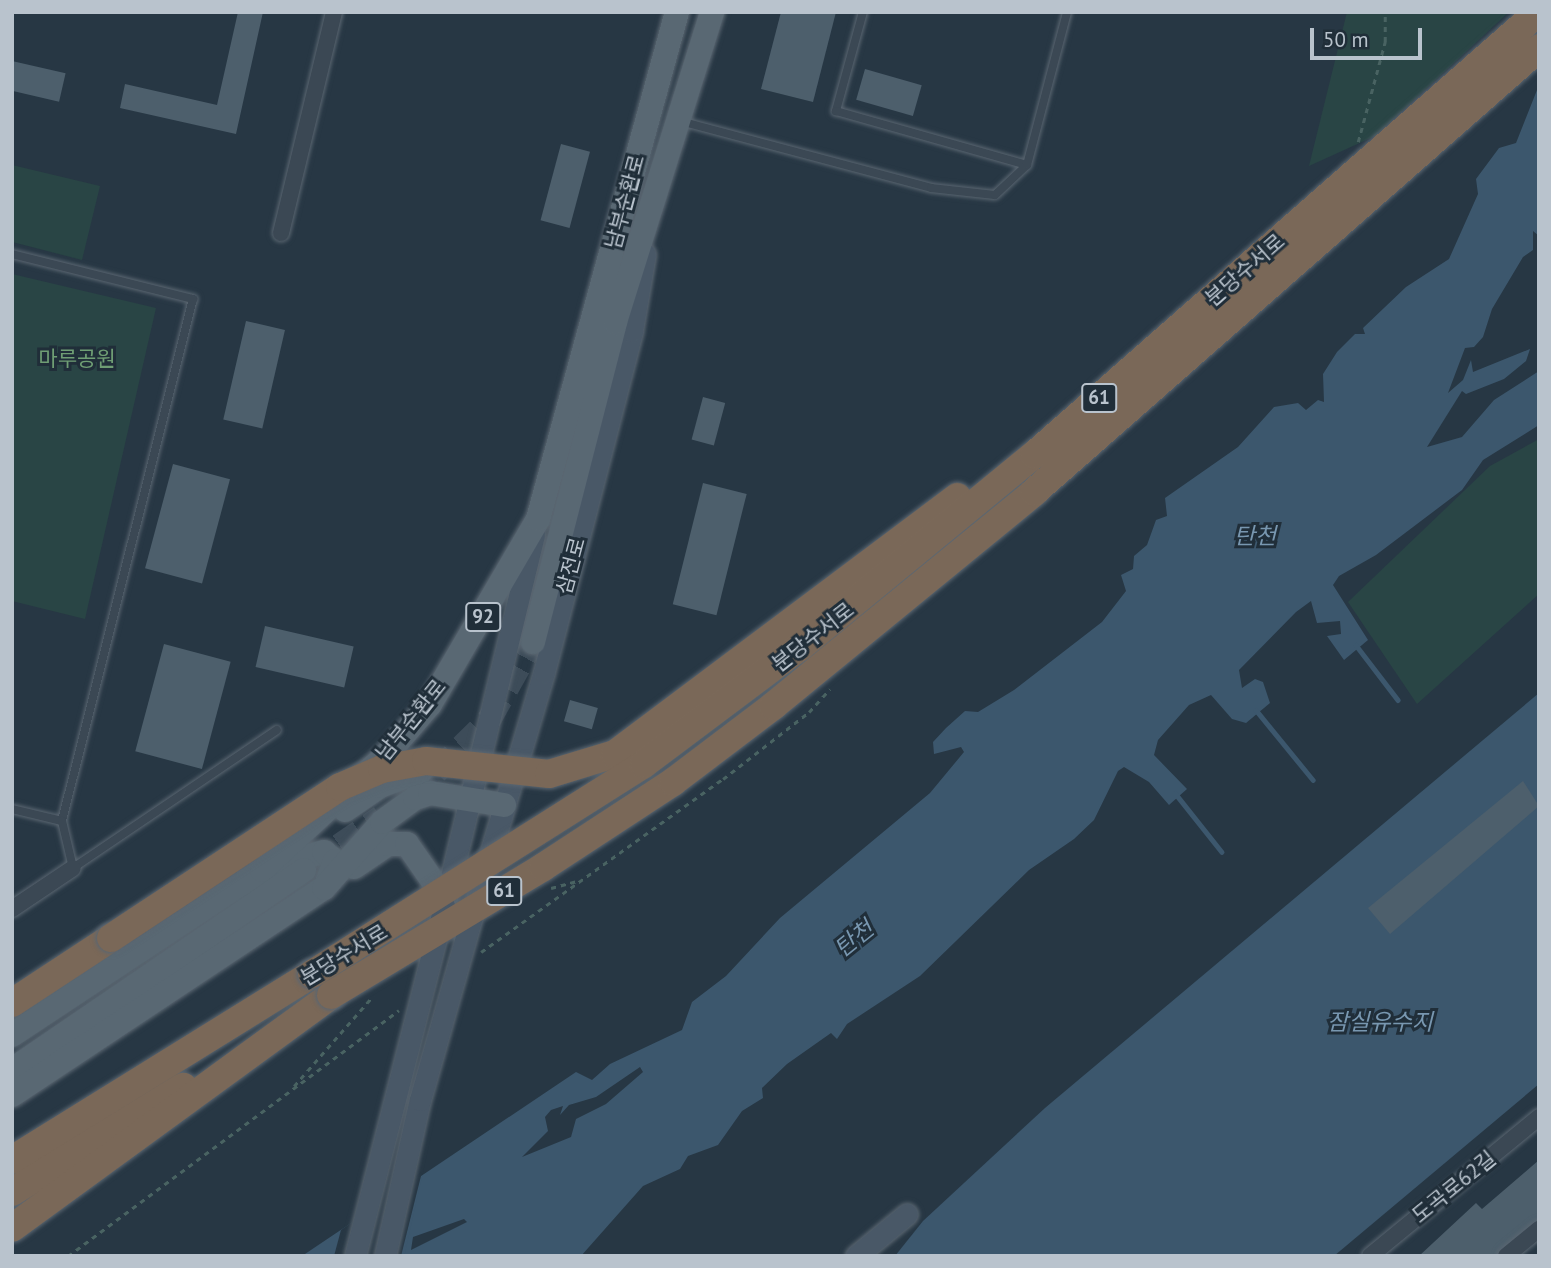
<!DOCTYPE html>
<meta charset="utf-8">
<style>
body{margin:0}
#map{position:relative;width:1551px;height:1268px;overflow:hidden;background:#273744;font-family:"PT Sans","Noto Sans KR",sans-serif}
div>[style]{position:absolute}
.green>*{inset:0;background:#294545}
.water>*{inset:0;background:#3c576d}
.pier>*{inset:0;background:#273744}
.stream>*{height:4.5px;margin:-2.25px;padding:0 2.25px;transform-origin:2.25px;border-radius:2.25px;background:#3c576d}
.building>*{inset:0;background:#4d5f6c;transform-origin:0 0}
.primary-tunnel>*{height:24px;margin-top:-12px;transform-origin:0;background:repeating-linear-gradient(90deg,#3d4c59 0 24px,transparent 0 36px)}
.path>*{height:2.5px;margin-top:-1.25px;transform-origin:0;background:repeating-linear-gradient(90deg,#496362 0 5px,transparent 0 10px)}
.roads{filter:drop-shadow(0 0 2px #5a6671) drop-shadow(0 0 2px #5a6671)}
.lane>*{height:8px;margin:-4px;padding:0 4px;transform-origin:4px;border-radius:4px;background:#3b4854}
.street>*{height:16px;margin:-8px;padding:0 8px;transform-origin:8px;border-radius:8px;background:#3b4854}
.secondary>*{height:21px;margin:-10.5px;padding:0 10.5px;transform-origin:10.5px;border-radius:10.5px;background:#495867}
.primary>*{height:24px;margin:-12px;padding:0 12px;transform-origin:12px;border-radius:12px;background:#596873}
.highway>*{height:28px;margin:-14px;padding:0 14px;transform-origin:14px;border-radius:14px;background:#7a6858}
.bridges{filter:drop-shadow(0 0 2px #5a6671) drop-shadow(0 0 2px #5a6671)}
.secondary-bridge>*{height:21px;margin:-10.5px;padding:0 10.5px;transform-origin:10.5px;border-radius:10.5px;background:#495867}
.highway-bridge>*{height:28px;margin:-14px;padding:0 14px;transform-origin:14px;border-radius:14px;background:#7a6858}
span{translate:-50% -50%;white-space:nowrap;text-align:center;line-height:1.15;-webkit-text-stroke:6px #202e39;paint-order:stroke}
.shield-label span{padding:2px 5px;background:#202e39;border:2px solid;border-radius:5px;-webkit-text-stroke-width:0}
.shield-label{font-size:19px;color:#b9c3cd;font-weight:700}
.street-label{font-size:21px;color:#b9c3cd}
.park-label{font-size:21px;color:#6f9e74}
.water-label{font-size:23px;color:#7897b0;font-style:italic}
.frame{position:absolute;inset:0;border:14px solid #b9c3cd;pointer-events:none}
.scale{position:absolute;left:1310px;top:28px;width:112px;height:32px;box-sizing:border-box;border:4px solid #b9c3cd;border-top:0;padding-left:9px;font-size:21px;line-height:24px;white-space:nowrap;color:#b9c3cd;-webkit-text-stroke:5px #202e39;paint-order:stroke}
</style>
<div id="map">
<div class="green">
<i style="clip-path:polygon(1347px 12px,1509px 12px,1375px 136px,1309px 166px)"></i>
<i style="clip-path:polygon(12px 165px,100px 186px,82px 260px,12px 242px)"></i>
<i style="clip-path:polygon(12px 274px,156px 308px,85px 619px,12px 601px)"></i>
<i style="clip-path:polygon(1539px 439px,1539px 594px,1417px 704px,1348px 602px,1490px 466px)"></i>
</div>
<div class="water">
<i style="clip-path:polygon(evenodd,1539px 85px,1539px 236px,1533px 231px,1533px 250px,1523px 257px,1492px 309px,1483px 337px,1474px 347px,1465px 348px,1448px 393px,1463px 380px,1471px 360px,1473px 372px,1530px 349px,1526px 361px,1504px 379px,1466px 394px,1462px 391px,1427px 447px,1462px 437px,1494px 400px,1539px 371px,1539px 425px,1483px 460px,1462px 490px,1376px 555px,1339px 576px,1333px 585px,1368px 640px,1344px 660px,1327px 636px,1341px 634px,1340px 621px,1317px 623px,1311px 601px,1296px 612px,1239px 670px,1242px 688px,1255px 679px,1263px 682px,1270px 703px,1246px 723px,1232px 719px,1211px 695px,1189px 705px,1158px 740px,1154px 755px,1187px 789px,1169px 805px,1149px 782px,1124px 767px,1118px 771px,1094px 820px,1074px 839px,1029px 870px,920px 976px,847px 1024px,837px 1039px,831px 1033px,787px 1064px,762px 1088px,763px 1098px,742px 1111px,718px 1145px,688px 1156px,680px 1169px,643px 1186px,581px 1256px,302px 1256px,576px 1072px,592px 1080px,610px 1064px,682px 1030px,692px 1002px,726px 976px,780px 918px,930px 793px,964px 752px,961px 747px,934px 754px,933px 742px,946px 728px,965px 711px,978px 712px,1014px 690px,1102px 622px,1126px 591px,1121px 575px,1133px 569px,1134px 556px,1147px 545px,1156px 520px,1167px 516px,1165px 498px,1238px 447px,1274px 407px,1298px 403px,1306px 410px,1318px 400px,1324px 402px,1323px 374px,1337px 352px,1355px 334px,1365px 334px,1363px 328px,1406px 287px,1449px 259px,1478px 194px,1476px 179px,1499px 148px,1516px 143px,1539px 85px,640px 1067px,643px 1072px,606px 1104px,576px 1119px,571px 1137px,522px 1157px,548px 1131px,545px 1117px,551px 1110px,563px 1106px,560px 1115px,569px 1105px,596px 1097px,640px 1067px,1539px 85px,464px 1219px,467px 1222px,411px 1250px,413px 1237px,464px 1219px)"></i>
<i style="clip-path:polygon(1539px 693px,1539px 1084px,1334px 1256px,895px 1256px,923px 1221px,1045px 1108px)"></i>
</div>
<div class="pier">
<i style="clip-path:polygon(422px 1172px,401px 1256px,334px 1256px,341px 1230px)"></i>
</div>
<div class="stream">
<i style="left:1356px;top:645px;width:69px;rotate:52.6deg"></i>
<i style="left:1256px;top:710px;width:90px;rotate:50.8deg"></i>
<i style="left:1175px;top:793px;width:75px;rotate:51.5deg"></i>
</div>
<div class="building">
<i style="clip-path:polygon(238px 12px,263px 12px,236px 134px,120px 108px,125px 84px,217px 105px)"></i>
<i style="clip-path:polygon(781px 12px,836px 12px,813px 102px,761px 89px)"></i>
<i style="left:12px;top:61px;width:55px;height:29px;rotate:13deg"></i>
<i style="left:865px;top:69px;width:59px;height:32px;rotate:16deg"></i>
<i style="left:561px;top:144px;width:30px;height:79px;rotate:15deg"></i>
<i style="left:246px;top:321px;width:40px;height:101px;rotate:13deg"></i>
<i style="left:703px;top:397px;width:23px;height:44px;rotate:15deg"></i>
<i style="left:173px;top:464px;width:59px;height:108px;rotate:15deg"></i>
<i style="left:703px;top:483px;width:45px;height:125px;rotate:14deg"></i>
<i style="left:265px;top:626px;width:91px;height:42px;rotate:13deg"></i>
<i style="left:164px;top:644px;width:69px;height:111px;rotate:15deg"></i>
<i style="left:570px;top:700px;width:29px;height:22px;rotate:16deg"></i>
<i style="clip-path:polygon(1523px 781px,1539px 806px,1390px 934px,1368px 908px)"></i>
<i style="clip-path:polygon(1539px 1160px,1539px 1219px,1496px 1256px,1419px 1256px,1476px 1203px,1482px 1209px)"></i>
</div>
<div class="primary-tunnel">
<i style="left:436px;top:772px;width:74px;rotate:-44.5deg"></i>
<i style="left:489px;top:720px;width:90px;rotate:-60.6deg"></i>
<i style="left:310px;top:866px;width:86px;rotate:-34.6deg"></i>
</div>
<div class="path">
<i style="left:1358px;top:142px;width:104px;rotate:-74.9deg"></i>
<i style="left:1385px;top:42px;width:30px;rotate:-90deg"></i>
<i style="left:551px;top:888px;width:28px;rotate:-15deg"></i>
<i style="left:481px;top:952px;width:297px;rotate:-35.6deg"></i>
<i style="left:723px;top:779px;width:109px;rotate:-37.9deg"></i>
<i style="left:809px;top:712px;width:31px;rotate:-48deg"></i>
<i style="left:294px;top:1086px;width:120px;rotate:-48.7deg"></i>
<i style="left:68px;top:1256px;width:412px;rotate:-36.6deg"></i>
</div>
<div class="roads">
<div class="lane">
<i style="left:863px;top:12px;width:103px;rotate:105.3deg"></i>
<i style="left:836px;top:111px;width:198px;rotate:15.8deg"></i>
<i style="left:680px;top:121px;width:260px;rotate:14.9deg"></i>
<i style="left:931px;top:188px;width:64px;rotate:6.2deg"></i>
<i style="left:995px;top:195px;width:44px;rotate:-43.2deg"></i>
<i style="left:1027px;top:165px;width:158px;rotate:-75.3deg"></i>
<i style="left:12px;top:254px;width:187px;rotate:14deg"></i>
<i style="left:193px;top:299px;width:538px;rotate:104.09deg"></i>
<i style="left:62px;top:821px;width:51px;rotate:-166.5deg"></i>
<i style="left:62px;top:821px;width:48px;rotate:76.8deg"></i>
<i style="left:73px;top:868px;width:246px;rotate:-34.1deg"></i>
</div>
<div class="street">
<i style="left:281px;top:233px;width:227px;rotate:-76.5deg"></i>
<i style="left:12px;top:909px;width:73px;rotate:-33.9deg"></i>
<i style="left:1370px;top:1256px;width:219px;rotate:-39.4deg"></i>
<i style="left:1506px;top:1256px;width:43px;rotate:-39.3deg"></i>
</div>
<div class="secondary">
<i style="left:447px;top:894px;width:370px;rotate:-76.4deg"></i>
<i style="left:475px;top:905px;width:243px;rotate:-73.5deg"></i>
<i style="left:544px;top:672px;width:352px;rotate:-75.5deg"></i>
<i style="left:632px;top:331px;width:78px;rotate:-80.4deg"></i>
<i style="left:856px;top:1256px;width:66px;rotate:-39.5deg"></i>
</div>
<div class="primary">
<i style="left:533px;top:642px;width:330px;rotate:-75.6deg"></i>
<i style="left:615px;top:322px;width:325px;rotate:-72.6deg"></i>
<i style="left:345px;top:810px;width:42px;rotate:-34.4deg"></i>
<i style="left:380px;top:786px;width:44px;rotate:-20.1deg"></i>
<i style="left:273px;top:865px;width:53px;rotate:-14.3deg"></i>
<i style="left:324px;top:852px;width:14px;rotate:39deg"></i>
<i style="left:335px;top:861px;width:25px;rotate:111deg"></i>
<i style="left:354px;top:867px;width:41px;rotate:-34.1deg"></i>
<i style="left:388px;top:844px;width:19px"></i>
<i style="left:407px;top:844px;width:68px;rotate:55.1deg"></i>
<i style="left:12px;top:1035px;width:300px;rotate:-33.4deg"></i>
<i style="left:262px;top:870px;width:173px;rotate:-42.9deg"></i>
<i style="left:389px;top:752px;width:63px;rotate:-49.5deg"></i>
<i style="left:430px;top:704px;width:214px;rotate:-59.7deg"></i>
<i style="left:538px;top:519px;width:526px;rotate:-74.67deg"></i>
<i style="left:12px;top:1070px;width:354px;rotate:-34.4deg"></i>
<i style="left:12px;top:1095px;width:374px;rotate:-33.6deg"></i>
<i style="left:324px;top:888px;width:88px;rotate:-48.7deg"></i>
<i style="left:382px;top:822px;width:41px;rotate:-36deg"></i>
<i style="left:415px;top:798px;width:16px;rotate:-18deg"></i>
<i style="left:430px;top:793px;width:75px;rotate:9.2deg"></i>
</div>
<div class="highway">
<i style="left:12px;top:1003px;width:118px;rotate:-33.3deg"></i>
<i style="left:12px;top:1160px;width:353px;rotate:-31.8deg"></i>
<i style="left:12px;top:1192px;width:201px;rotate:-31.6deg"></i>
<i style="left:12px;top:1228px;width:395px;rotate:-36.1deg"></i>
</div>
</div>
<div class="bridges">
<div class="secondary-bridge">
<i style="left:355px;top:1256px;width:361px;rotate:-75.7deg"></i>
<i style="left:385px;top:1256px;width:160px;rotate:-77.4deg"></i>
<i style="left:420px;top:1100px;width:203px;rotate:-74.2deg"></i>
</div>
<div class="highway-bridge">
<i style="left:111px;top:938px;width:274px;rotate:-33.4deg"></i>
<i style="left:340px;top:787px;width:46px;rotate:-23.2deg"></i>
<i style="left:382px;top:769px;width:45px;rotate:-10.3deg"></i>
<i style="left:426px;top:761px;width:124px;rotate:6deg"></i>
<i style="left:549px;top:774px;width:69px;rotate:-16.9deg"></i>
<i style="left:615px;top:754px;width:428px;rotate:-36.9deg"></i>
<i style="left:312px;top:974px;width:393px;rotate:-32.3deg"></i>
<i style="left:644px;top:764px;width:195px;rotate:-36.9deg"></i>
<i style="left:800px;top:647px;width:303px;rotate:-39.4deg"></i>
<i style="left:1034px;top:455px;width:671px;rotate:-41.31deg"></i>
<i style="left:331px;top:995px;width:248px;rotate:-31.1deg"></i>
<i style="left:543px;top:867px;width:155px;rotate:-33.2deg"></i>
<i style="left:673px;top:782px;width:126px;rotate:-37.2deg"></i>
<i style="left:773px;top:706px;width:338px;rotate:-39.3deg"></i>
<i style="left:1034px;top:492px;width:672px;rotate:-41.32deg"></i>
</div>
</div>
<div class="shield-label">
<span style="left:1099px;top:398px">61</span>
<span style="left:483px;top:617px">92</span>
<span style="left:504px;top:891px">61</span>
</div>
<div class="street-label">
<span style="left:625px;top:202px;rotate:-75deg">남부순환로</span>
<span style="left:1245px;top:270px;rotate:-41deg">분당수서로</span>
<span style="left:571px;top:566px;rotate:-75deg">삼전로</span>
<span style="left:813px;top:637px;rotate:-38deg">분당수서로</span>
<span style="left:411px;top:720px;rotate:-51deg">남부순환로</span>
<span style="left:344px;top:955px;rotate:-31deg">분당수서로</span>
<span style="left:1454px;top:1187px;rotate:-39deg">도곡로62길</span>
</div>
<div class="park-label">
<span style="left:77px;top:359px">마루공원</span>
</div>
<div class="water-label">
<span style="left:1255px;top:536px">탄천</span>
<span style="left:854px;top:939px;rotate:-39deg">탄천</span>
<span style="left:1380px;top:1022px">잠실유수지</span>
</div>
<div class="frame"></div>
<div class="scale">50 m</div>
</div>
